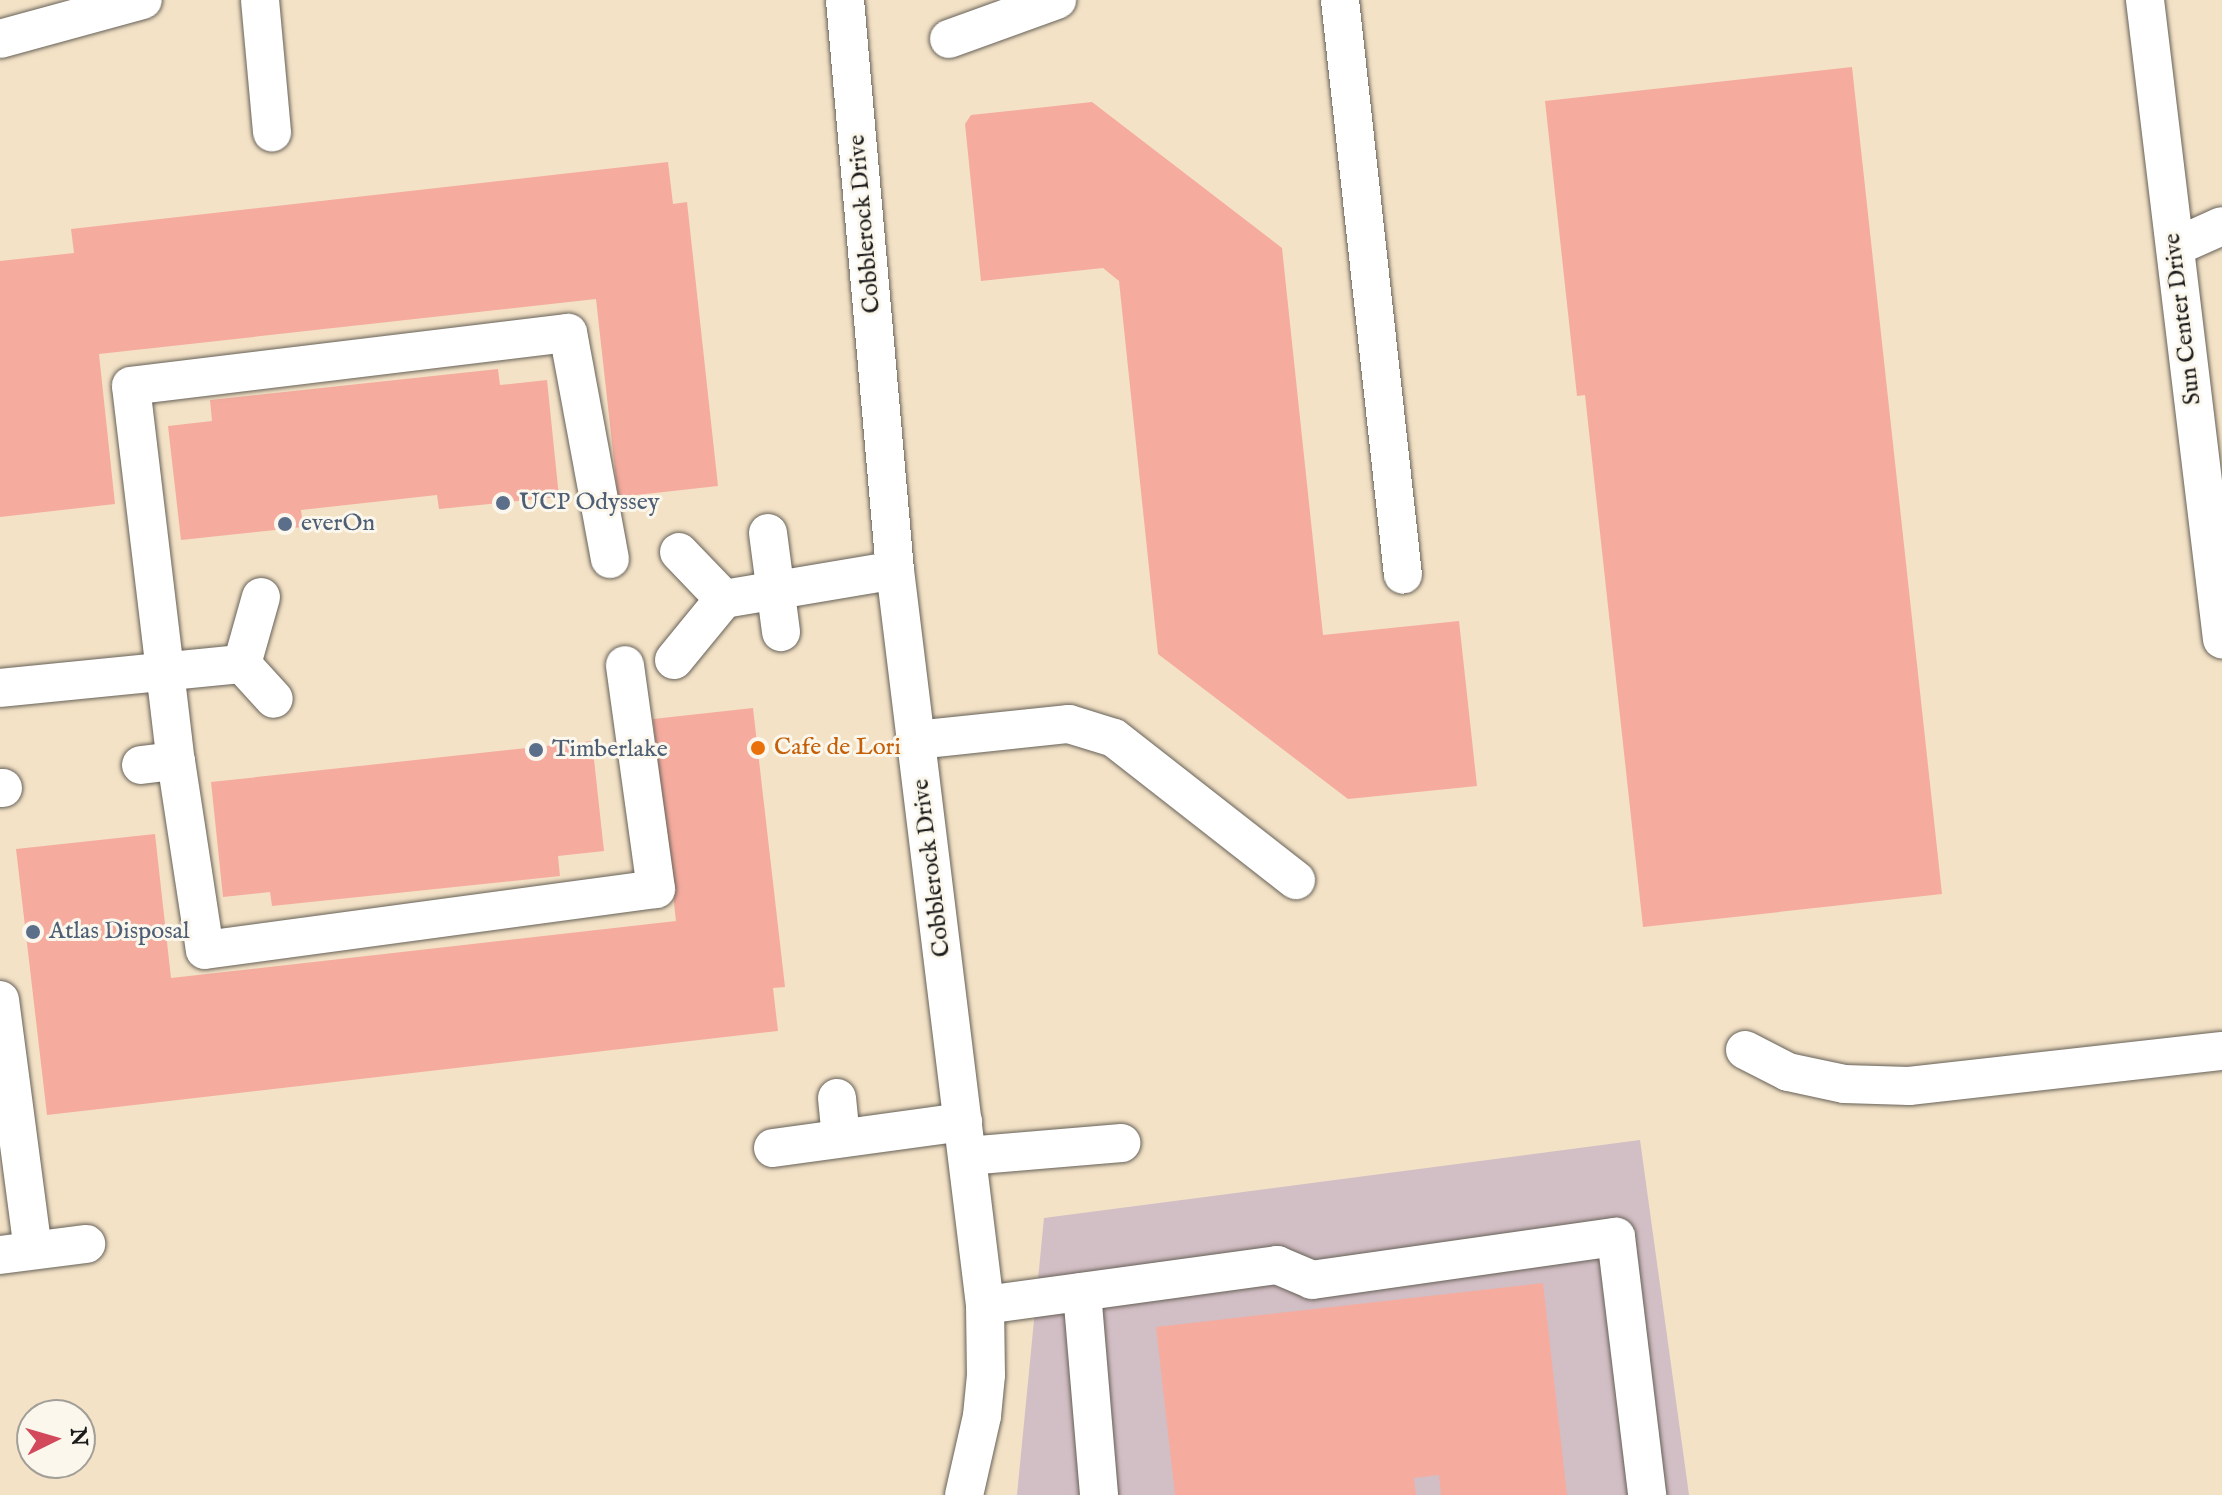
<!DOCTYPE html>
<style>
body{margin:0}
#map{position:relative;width:2222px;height:1495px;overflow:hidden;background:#f3e2c6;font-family:"IM FELL English",serif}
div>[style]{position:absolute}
.industrial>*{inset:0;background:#d2bec5}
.building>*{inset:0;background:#f5ac9f}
.roads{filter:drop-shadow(0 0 2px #676158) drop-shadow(0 0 2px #676158)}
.minor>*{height:38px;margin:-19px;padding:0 19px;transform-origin:19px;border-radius:19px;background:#fff}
.dots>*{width:22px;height:22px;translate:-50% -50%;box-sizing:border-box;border:4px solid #fbf7ec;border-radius:50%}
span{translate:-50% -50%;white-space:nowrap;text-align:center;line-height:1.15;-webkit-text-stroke:6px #fbf7ec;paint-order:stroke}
.street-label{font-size:24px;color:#1c1c1c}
.service-label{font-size:24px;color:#4e5e75}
.left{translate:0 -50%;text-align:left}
.food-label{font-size:24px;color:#c56008}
.north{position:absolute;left:16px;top:1399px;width:80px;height:80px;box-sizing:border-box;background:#fbf7ec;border:2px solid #a29f99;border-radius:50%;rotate:85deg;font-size:22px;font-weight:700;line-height:32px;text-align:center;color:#1c1c1c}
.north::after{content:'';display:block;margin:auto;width:28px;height:36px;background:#d1495b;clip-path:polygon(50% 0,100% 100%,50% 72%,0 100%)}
</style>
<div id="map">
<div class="industrial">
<i style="clip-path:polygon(1640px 1140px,1689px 1495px,1017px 1495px,1044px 1218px)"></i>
</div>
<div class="building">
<i style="clip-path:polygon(1852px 67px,1942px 894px,1643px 927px,1585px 395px,1577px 396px,1545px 101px)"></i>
<i style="clip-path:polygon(1092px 102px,1282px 248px,1323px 635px,1459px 621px,1477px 786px,1348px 799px,1158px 654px,1119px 281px,1103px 268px,981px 281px,965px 124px,971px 115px)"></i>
<i style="clip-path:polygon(668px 162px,673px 204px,687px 202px,718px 486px,618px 497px,596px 299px,99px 354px,115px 504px,0 517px,0 261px,74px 253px,71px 229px)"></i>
<i style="clip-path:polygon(498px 369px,500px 385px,547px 380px,559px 497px,439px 509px,437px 495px,301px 510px,303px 527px,181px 540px,168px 426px,212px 421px,210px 400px)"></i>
<i style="clip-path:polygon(753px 708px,785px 987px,773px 988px,778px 1031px,47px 1115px,16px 849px,155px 834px,171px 978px,676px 921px,653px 719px)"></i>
<i style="clip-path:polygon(592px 741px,604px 851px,558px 856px,560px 876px,272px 906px,270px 892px,223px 897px,211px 782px)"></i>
<i style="clip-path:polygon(1543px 1283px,1567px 1495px,1441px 1495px,1439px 1475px,1414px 1478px,1416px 1495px,1175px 1495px,1156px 1327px)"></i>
</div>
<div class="roads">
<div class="minor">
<i style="left:260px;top:0;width:133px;rotate:84.8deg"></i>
<i style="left:845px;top:0;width:572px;rotate:84.99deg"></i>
<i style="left:895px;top:570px;width:740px;rotate:83.02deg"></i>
<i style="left:985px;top:1305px;width:70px;rotate:89.2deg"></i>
<i style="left:986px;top:1375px;width:41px;rotate:95.6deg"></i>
<i style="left:982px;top:1416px;width:81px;rotate:102.8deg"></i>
<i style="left:1340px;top:0;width:578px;rotate:83.75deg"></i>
<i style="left:2145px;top:0;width:644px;rotate:83.13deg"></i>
<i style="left:0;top:39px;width:148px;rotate:-15.3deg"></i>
<i style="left:949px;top:39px;width:115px;rotate:-19.9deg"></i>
<i style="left:2175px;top:247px;width:51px;rotate:-24.1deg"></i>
<i style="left:768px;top:533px;width:100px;rotate:82.5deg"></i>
<i style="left:610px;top:559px;width:230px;rotate:-100.5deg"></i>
<i style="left:568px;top:333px;width:440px;rotate:173.1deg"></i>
<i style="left:131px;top:386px;width:378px;rotate:83.2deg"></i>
<i style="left:176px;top:761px;width:191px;rotate:81.3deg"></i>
<i style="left:205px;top:950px;width:455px;rotate:-7.7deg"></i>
<i style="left:656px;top:889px;width:226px;rotate:-97.9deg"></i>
<i style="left:261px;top:597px;width:70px;rotate:105.8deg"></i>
<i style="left:242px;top:664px;width:47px;rotate:47.6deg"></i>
<i style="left:724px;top:599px;width:173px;rotate:-9.6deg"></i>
<i style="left:674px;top:660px;width:79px;rotate:-50.7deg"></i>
<i style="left:724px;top:599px;width:65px;rotate:-133.8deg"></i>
<i style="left:0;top:688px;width:243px;rotate:-5.7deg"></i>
<i style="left:916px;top:740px;width:154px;rotate:-6deg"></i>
<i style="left:1069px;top:724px;width:47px;rotate:17.3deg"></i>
<i style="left:1114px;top:738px;width:231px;rotate:38deg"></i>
<i style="left:141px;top:765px;width:35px;rotate:-7deg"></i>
<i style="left:0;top:788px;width:3px"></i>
<i style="left:0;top:1000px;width:252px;rotate:82.5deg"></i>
<i style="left:1745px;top:1050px;width:48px;rotate:27.1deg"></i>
<i style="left:1788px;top:1072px;width:57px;rotate:12.1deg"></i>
<i style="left:1844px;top:1084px;width:65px;rotate:1.8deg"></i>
<i style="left:1909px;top:1086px;width:315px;rotate:-6.4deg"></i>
<i style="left:837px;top:1098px;width:40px;rotate:84.3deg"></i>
<i style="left:773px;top:1148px;width:192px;rotate:-7.8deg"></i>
<i style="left:967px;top:1156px;width:155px;rotate:-4.8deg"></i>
<i style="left:0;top:1255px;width:87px;rotate:-7.3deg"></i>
<i style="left:1082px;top:1292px;width:204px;rotate:85.2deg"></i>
<i style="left:985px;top:1305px;width:295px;rotate:-7.8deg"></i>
<i style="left:1277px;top:1265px;width:38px;rotate:23deg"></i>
<i style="left:1312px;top:1280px;width:307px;rotate:-8.1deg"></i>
<i style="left:1616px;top:1237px;width:260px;rotate:83.1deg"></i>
</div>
</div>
<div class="dots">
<i style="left:503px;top:503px;background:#5c6f8a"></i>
<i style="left:285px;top:524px;background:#5c6f8a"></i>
<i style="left:758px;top:748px;background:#e8710a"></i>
<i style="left:536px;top:750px;background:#5c6f8a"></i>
<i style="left:33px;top:932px;background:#5c6f8a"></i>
</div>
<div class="street-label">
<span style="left:865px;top:224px;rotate:-95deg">Cobblerock Drive</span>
<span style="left:2183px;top:319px;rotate:-97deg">Sun Center Drive</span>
<span style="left:932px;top:868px;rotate:-97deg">Cobblerock Drive</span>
</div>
<div class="service-label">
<span class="left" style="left:519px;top:503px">UCP Odyssey</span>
<span class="left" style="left:301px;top:524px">everOn</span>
<span class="left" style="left:552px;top:750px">Timberlake</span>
<span class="left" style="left:49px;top:932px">Atlas Disposal</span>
</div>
<div class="food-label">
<span class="left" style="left:774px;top:748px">Cafe de Lori</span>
</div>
<div class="north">N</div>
</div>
